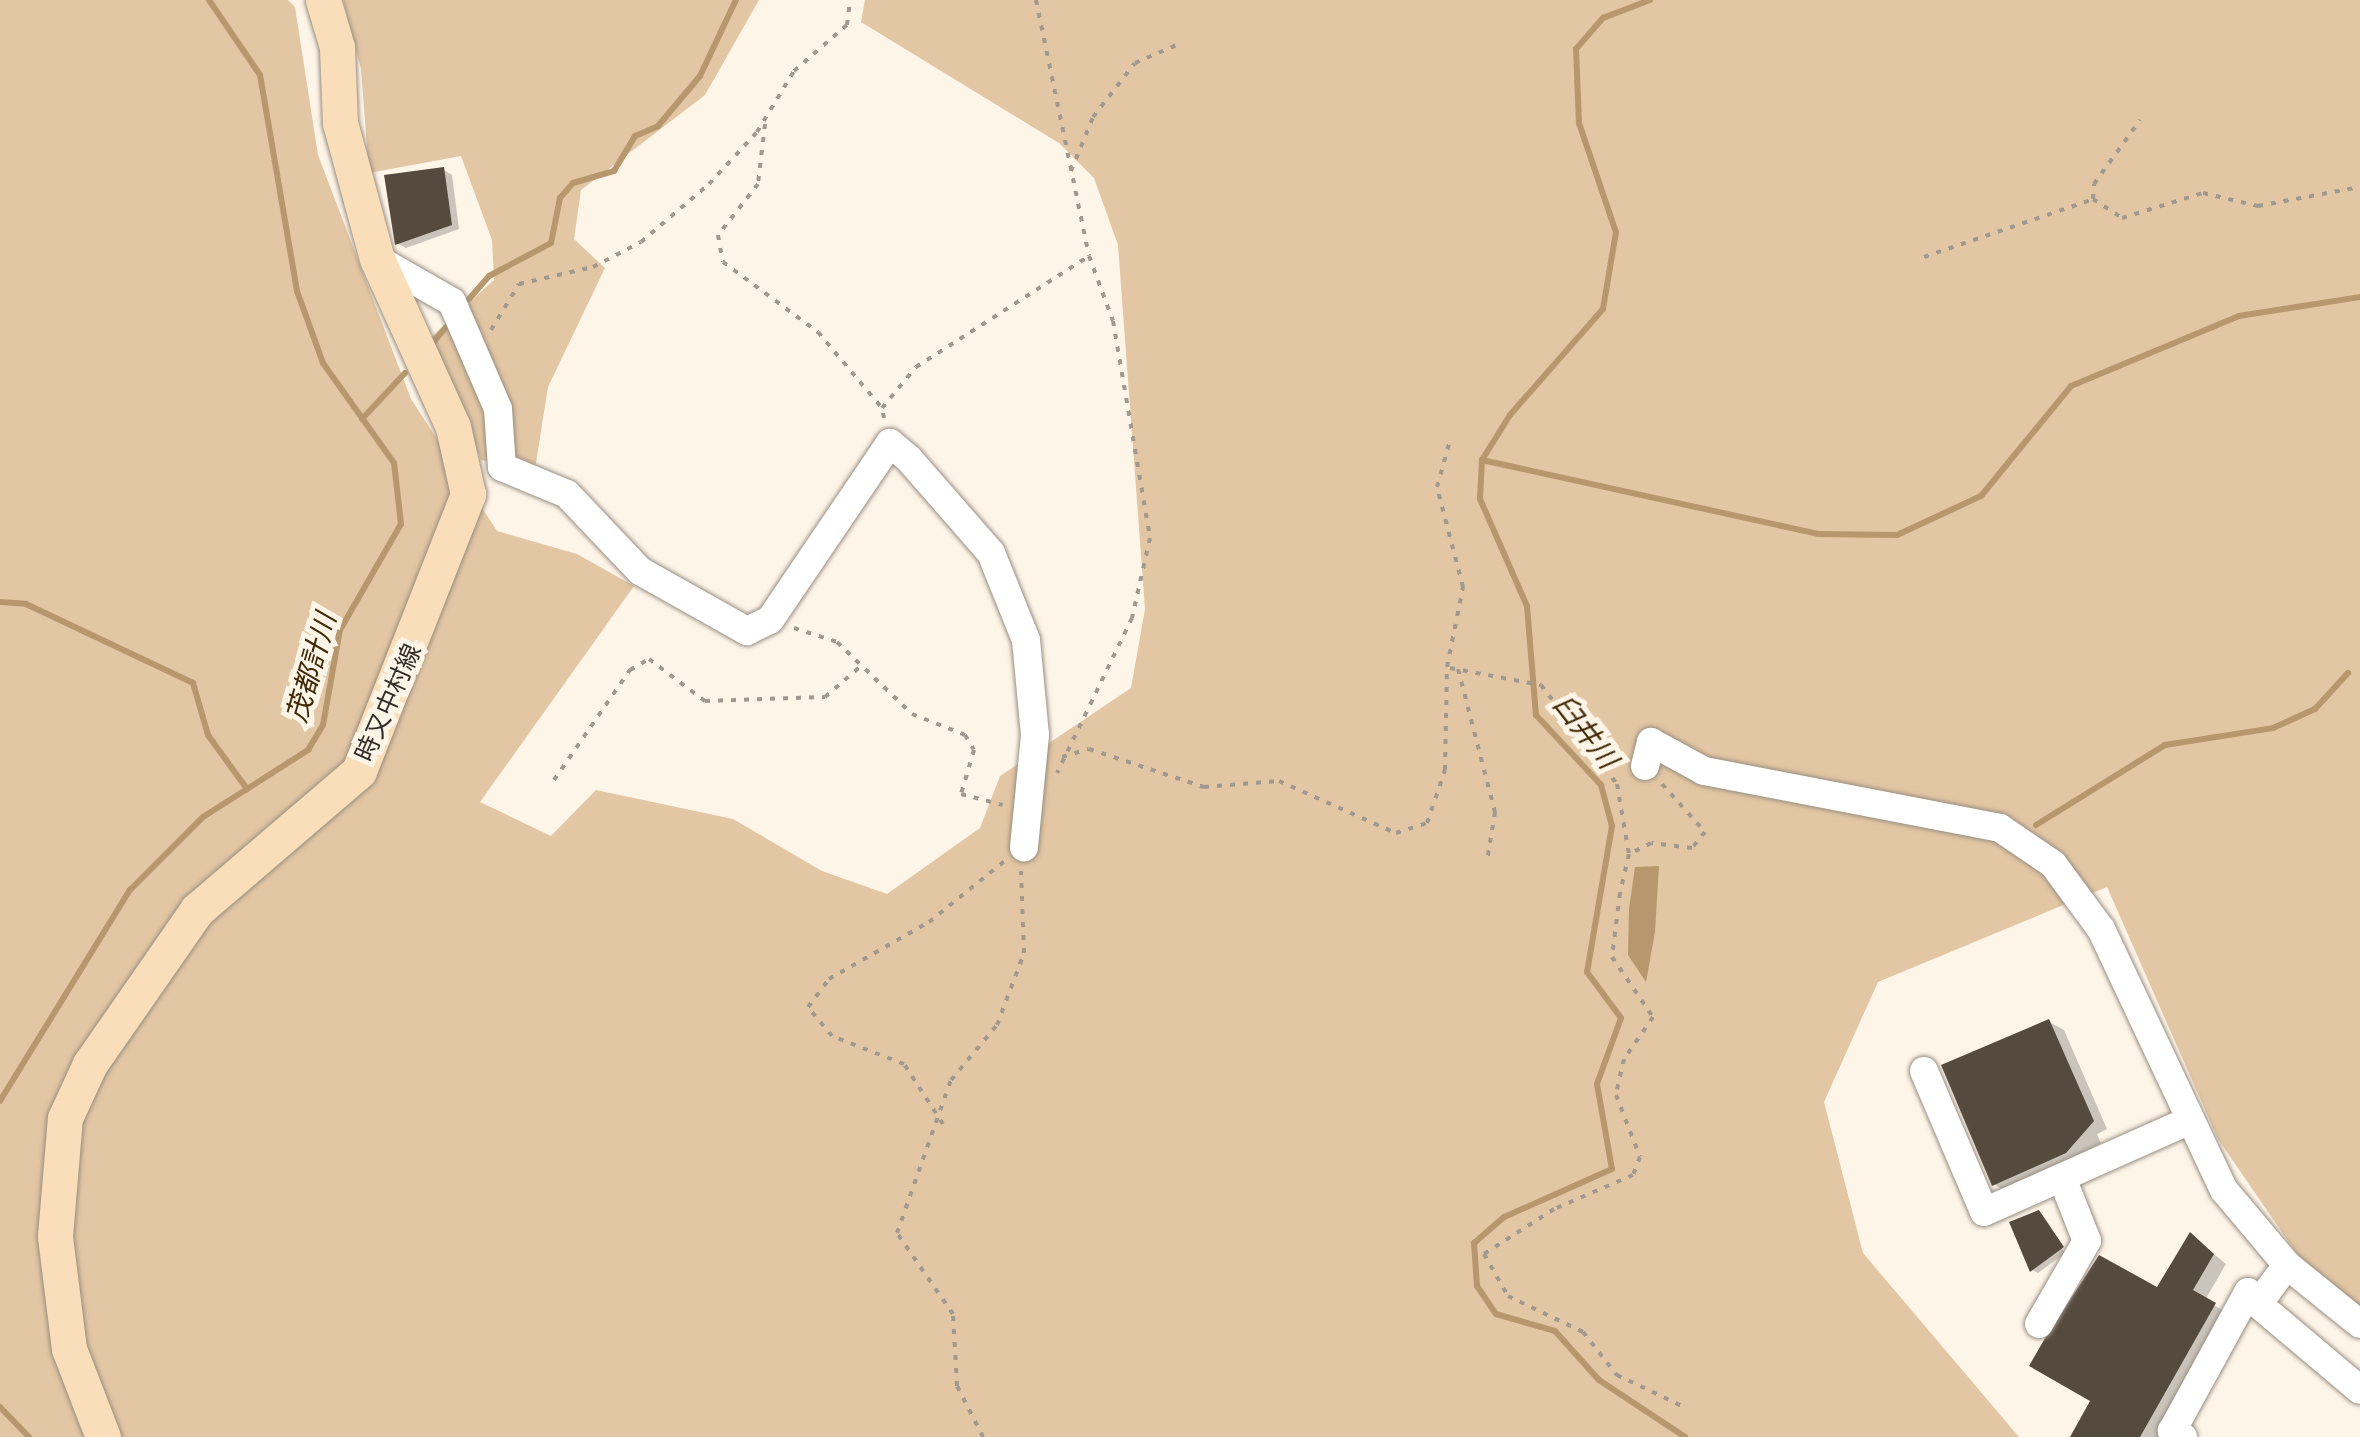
<!DOCTYPE html>
<meta charset="utf-8">
<style>
body{margin:0}
#map{position:relative;width:2360px;height:1437px;overflow:hidden;background:#fef5e9;font-family:"DejaVu Sans","Noto Sans JP",sans-serif}
div>[style]{position:absolute}
.green>*{inset:0;background:#e3c6a3}
.water>*{inset:0;background:#b7976d}
.shadow>*{inset:0;background:#0003}
.stream>*{height:6px;margin:-3px;padding:0 3px;transform-origin:3px;border-radius:3px;background:#b7976d}
.building>*{inset:0;background:#544a3e}
.path>*{height:4px;margin-top:-2px;transform-origin:0;background:repeating-linear-gradient(90deg,#a09990 0 5px,transparent 0 13px)}
.roads{filter:drop-shadow(0 0 2px #988e80) drop-shadow(0 0 2px #988e80)}
.minor>*{height:28px;margin:-14px;padding:0 14px;transform-origin:14px;border-radius:14px;background:#fff}
.major>*{height:35px;margin:-17.5px;padding:0 17.5px;transform-origin:17.5px;border-radius:17.5px;background:#fadeba}
span{translate:-50% -50%;white-space:nowrap;text-align:center;line-height:1.15;-webkit-text-stroke:10px #fef5e9;paint-order:stroke}
.street-label{font-size:25px;color:#302c26}
.water-label{font-size:28px;color:#3f2804;font-style:italic}
</style>
<div id="map">
<div class="green">
<i style="clip-path:polygon(0 0,288px 0,295px 7px,318px 155px,411px 399px,497px 531px,577px 554px,634px 586px,480px 802px,551px 836px,596px 790px,733px 819px,822px 871px,887px 894px,980px 828px,1000px 776px,1131px 688px,1145px 609px,1118px 245px,1094px 178px,1059px 143px,861px 22px,865px 0,2360px 0,2360px 1307px,2310px 1273px,2218px 1139px,2107px 887px,1878px 982px,1824px 1102px,1863px 1253px,2019px 1437px,0 1437px)"></i>
<i style="clip-path:polygon(343px 0,759px 0,705px 95px,581px 190px,574px 239px,605px 268px,548px 387px,535px 469px,481px 460px,431px 337px,494px 280px,492px 240px,461px 156px,369px 173px,361px 69px)"></i>
</div>
<div class="water">
<i style="clip-path:polygon(1659px 866px,1655px 932px,1646px 982px,1628px 955px,1629px 909px,1635px 867px)"></i>
</div>
<div class="shadow">
<i style="clip-path:polygon(444px 170px,452px 175px,459px 229px,406px 248px,397px 243px)"></i>
<i style="clip-path:polygon(2049px 1022px,2064px 1030px,2107px 1129px,2097px 1134px,2101px 1143px,2008px 1193px,1994px 1184px)"></i>
<i style="clip-path:polygon(2039px 1214px,2065px 1253px,2038px 1273px,2032px 1270px)"></i>
<i style="clip-path:polygon(2191px 1235px,2226px 1264px,2205px 1300px,2228px 1313px,2158px 1437px,2073px 1437px)"></i>
</div>
<div class="stream">
<i style="left:1650px;top:0;width:50px;rotate:159deg"></i>
<i style="left:1603px;top:18px;width:41px;rotate:131.1deg"></i>
<i style="left:1576px;top:49px;width:74px;rotate:87.7deg"></i>
<i style="left:1579px;top:123px;width:115px;rotate:71.3deg"></i>
<i style="left:1616px;top:232px;width:78px;rotate:99.6deg"></i>
<i style="left:1603px;top:309px;width:141px;rotate:131.3deg"></i>
<i style="left:1510px;top:415px;width:53px;rotate:121.9deg"></i>
<i style="left:1482px;top:460px;width:39px;rotate:93deg"></i>
<i style="left:1480px;top:499px;width:117px;rotate:66.3deg"></i>
<i style="left:1527px;top:606px;width:109px;rotate:85.3deg"></i>
<i style="left:1536px;top:715px;width:96px;rotate:47.1deg"></i>
<i style="left:1601px;top:785px;width:42px;rotate:75deg"></i>
<i style="left:1612px;top:826px;width:148px;rotate:99.7deg"></i>
<i style="left:1587px;top:972px;width:57px;rotate:53.5deg"></i>
<i style="left:1621px;top:1018px;width:70px;rotate:110deg"></i>
<i style="left:1597px;top:1084px;width:86px;rotate:80deg"></i>
<i style="left:1612px;top:1169px;width:118px;rotate:156deg"></i>
<i style="left:1504px;top:1217px;width:40px;rotate:139deg"></i>
<i style="left:1474px;top:1243px;width:43px;rotate:86deg"></i>
<i style="left:1477px;top:1286px;width:34px;rotate:56deg"></i>
<i style="left:1496px;top:1314px;width:61px;rotate:16.1deg"></i>
<i style="left:1555px;top:1331px;width:66px;rotate:48.1deg"></i>
<i style="left:1599px;top:1380px;width:103px;rotate:33.5deg"></i>
<i style="left:469px;top:299px;width:30px;rotate:-49deg"></i>
<i style="left:489px;top:276px;width:70px;rotate:-28deg"></i>
<i style="left:551px;top:243px;width:46px;rotate:-78.7deg"></i>
<i style="left:560px;top:198px;width:20px;rotate:-49deg"></i>
<i style="left:573px;top:183px;width:43px;rotate:-16.3deg"></i>
<i style="left:614px;top:171px;width:41px;rotate:-59deg"></i>
<i style="left:635px;top:136px;width:25px;rotate:-23deg"></i>
<i style="left:658px;top:126px;width:65px;rotate:-50deg"></i>
<i style="left:700px;top:76px;width:84px;rotate:-64.7deg"></i>
<i style="left:431px;top:345px;width:23px;rotate:-50deg"></i>
<i style="left:362px;top:419px;width:63px;rotate:-46.9deg"></i>
<i style="left:1482px;top:460px;width:344px;rotate:12.4deg"></i>
<i style="left:1818px;top:534px;width:79px;rotate:0.7deg"></i>
<i style="left:1897px;top:535px;width:93px;rotate:-24.9deg"></i>
<i style="left:1981px;top:496px;width:142px;rotate:-50.7deg"></i>
<i style="left:2071px;top:386px;width:182px;rotate:-22.6deg"></i>
<i style="left:2239px;top:316px;width:122px;rotate:-8.9deg"></i>
<i style="left:0;top:602px;width:26px;rotate:4deg"></i>
<i style="left:26px;top:604px;width:185px;rotate:25.3deg"></i>
<i style="left:193px;top:683px;width:54px;rotate:73.9deg"></i>
<i style="left:208px;top:735px;width:67px;rotate:54.2deg"></i>
<i style="left:2036px;top:825px;width:152px;rotate:-31.8deg"></i>
<i style="left:2165px;top:745px;width:109px;rotate:-8.9deg"></i>
<i style="left:2273px;top:728px;width:46px;rotate:-24.3deg"></i>
<i style="left:2315px;top:709px;width:49px;rotate:-47.5deg"></i>
<i style="left:0;top:1101px;width:248px;rotate:-58.4deg"></i>
<i style="left:130px;top:890px;width:103px;rotate:-45deg"></i>
<i style="left:203px;top:817px;width:125px;rotate:-32.5deg"></i>
<i style="left:308px;top:750px;width:29px;rotate:-59deg"></i>
<i style="left:323px;top:725px;width:97px;rotate:-79.9deg"></i>
<i style="left:340px;top:630px;width:122px;rotate:-60.1deg"></i>
<i style="left:401px;top:524px;width:61px;rotate:-96.5deg"></i>
<i style="left:394px;top:463px;width:123px;rotate:-125.4deg"></i>
<i style="left:323px;top:363px;width:77px;rotate:-109.9deg"></i>
<i style="left:297px;top:291px;width:219px;rotate:-99.7deg"></i>
<i style="left:260px;top:75px;width:91px;rotate:-124.2deg"></i>
<i style="left:0;top:1407px;width:42px;rotate:46deg"></i>
</div>
<div class="building">
<i style="clip-path:polygon(444px 167px,452px 225px,395px 245px,384px 175px)"></i>
<i style="clip-path:polygon(2049px 1019px,2094px 1121px,2066px 1153px,1992px 1186px,1941px 1065px)"></i>
<i style="clip-path:polygon(2039px 1210px,2064px 1247px,2030px 1272px,2009px 1222px)"></i>
<i style="clip-path:polygon(2190px 1232px,2214px 1254px,2193px 1290px,2216px 1303px,2140px 1437px,2070px 1437px,2090px 1401px,2029px 1366px,2044px 1340px,2099px 1255px,2157px 1287px)"></i>
</div>
<div class="path">
<i style="left:1036px;top:0;width:261px;rotate:78.3deg"></i>
<i style="left:1089px;top:256px;width:69px;rotate:69.7deg"></i>
<i style="left:1113px;top:321px;width:220px;rotate:80.3deg"></i>
<i style="left:1150px;top:538px;width:82px;rotate:102.7deg"></i>
<i style="left:1132px;top:618px;width:172px;rotate:115.8deg"></i>
<i style="left:765px;top:124px;width:60px;rotate:96.7deg"></i>
<i style="left:758px;top:184px;width:65px;rotate:128.1deg"></i>
<i style="left:718px;top:235px;width:27px;rotate:80deg"></i>
<i style="left:723px;top:262px;width:118px;rotate:36.4deg"></i>
<i style="left:818px;top:332px;width:99px;rotate:49.9deg"></i>
<i style="left:1071px;top:171px;width:58px;rotate:-67.8deg"></i>
<i style="left:1093px;top:117px;width:68px;rotate:-52.1deg"></i>
<i style="left:1135px;top:63px;width:50px;rotate:-23.5deg"></i>
<i style="left:2093px;top:199px;width:15px;rotate:-86deg"></i>
<i style="left:2094px;top:184px;width:79px;rotate:-54.3deg"></i>
<i style="left:1924px;top:257px;width:179px;rotate:-18.9deg"></i>
<i style="left:2093px;top:199px;width:35px;rotate:33deg"></i>
<i style="left:2122px;top:218px;width:85px;rotate:-17.2deg"></i>
<i style="left:2203px;top:193px;width:57px;rotate:13.3deg"></i>
<i style="left:2258px;top:206px;width:104px;rotate:-10.6deg"></i>
<i style="left:491px;top:330px;width:54px;rotate:-58.7deg"></i>
<i style="left:519px;top:284px;width:76px;rotate:-12.9deg"></i>
<i style="left:593px;top:267px;width:54px;rotate:-27.5deg"></i>
<i style="left:641px;top:242px;width:89px;rotate:-40.5deg"></i>
<i style="left:709px;top:184px;width:71px;rotate:-47.3deg"></i>
<i style="left:757px;top:132px;width:71px;rotate:-58.8deg"></i>
<i style="left:794px;top:71px;width:70px;rotate:-41deg"></i>
<i style="left:847px;top:25px;width:25px;rotate:-83deg"></i>
<i style="left:884px;top:418px;width:10px;rotate:-101deg"></i>
<i style="left:882px;top:408px;width:53px;rotate:-50.3deg"></i>
<i style="left:916px;top:367px;width:206px;rotate:-32.7deg"></i>
<i style="left:794px;top:628px;width:45px;rotate:18deg"></i>
<i style="left:837px;top:642px;width:104px;rotate:43.8deg"></i>
<i style="left:912px;top:714px;width:57px;rotate:21.6deg"></i>
<i style="left:965px;top:735px;width:17px;rotate:59deg"></i>
<i style="left:974px;top:750px;width:46px;rotate:106.5deg"></i>
<i style="left:961px;top:794px;width:43px;rotate:14.7deg"></i>
<i style="left:1450px;top:668px;width:93px;rotate:10.6deg"></i>
<i style="left:1541px;top:685px;width:125px;rotate:52.5deg"></i>
<i style="left:1617px;top:784px;width:71px;rotate:80.3deg"></i>
<i style="left:1458px;top:669px;width:148px;rotate:75.5deg"></i>
<i style="left:1495px;top:812px;width:50px;rotate:99.3deg"></i>
<i style="left:1062px;top:757px;width:28px;rotate:-17deg"></i>
<i style="left:1089px;top:749px;width:121px;rotate:18.3deg"></i>
<i style="left:1204px;top:787px;width:75px;rotate:-4.6deg"></i>
<i style="left:1279px;top:781px;width:128px;rotate:24deg"></i>
<i style="left:1396px;top:833px;width:33px;rotate:-18deg"></i>
<i style="left:1427px;top:823px;width:56px;rotate:-71.2deg"></i>
<i style="left:1445px;top:770px;width:103px;rotate:-88.9deg"></i>
<i style="left:1447px;top:667px;width:82px;rotate:-78.7deg"></i>
<i style="left:1463px;top:587px;width:103px;rotate:-104.6deg"></i>
<i style="left:1437px;top:487px;width:45px;rotate:-74.4deg"></i>
<i style="left:554px;top:780px;width:134px;rotate:-55.4deg"></i>
<i style="left:630px;top:670px;width:22px;rotate:-30deg"></i>
<i style="left:649px;top:659px;width:70px;rotate:36.9deg"></i>
<i style="left:705px;top:701px;width:120px;rotate:-1.9deg"></i>
<i style="left:825px;top:697px;width:49px;rotate:-40.9deg"></i>
<i style="left:1662px;top:784px;width:64px;rotate:48.1deg"></i>
<i style="left:1705px;top:832px;width:21px;rotate:129deg"></i>
<i style="left:1692px;top:848px;width:41px;rotate:-173deg"></i>
<i style="left:1651px;top:843px;width:25px;rotate:153deg"></i>
<i style="left:1629px;top:854px;width:40px;rotate:103deg"></i>
<i style="left:1620px;top:893px;width:64px;rotate:97.1deg"></i>
<i style="left:1612px;top:957px;width:73px;rotate:55.7deg"></i>
<i style="left:1653px;top:1017px;width:51px;rotate:124.6deg"></i>
<i style="left:1624px;top:1059px;width:37px;rotate:103deg"></i>
<i style="left:1616px;top:1095px;width:66px;rotate:68.8deg"></i>
<i style="left:1640px;top:1157px;width:19px;rotate:111deg"></i>
<i style="left:1633px;top:1175px;width:86px;rotate:156.7deg"></i>
<i style="left:1554px;top:1209px;width:83px;rotate:147.3deg"></i>
<i style="left:1484px;top:1254px;width:48px;rotate:60.3deg"></i>
<i style="left:1508px;top:1296px;width:83px;rotate:25.6deg"></i>
<i style="left:1583px;top:1332px;width:55px;rotate:51.7deg"></i>
<i style="left:1617px;top:1375px;width:74px;rotate:25.5deg"></i>
<i style="left:943px;top:1124px;width:72px;rotate:-123deg"></i>
<i style="left:904px;top:1064px;width:77px;rotate:-158.7deg"></i>
<i style="left:832px;top:1036px;width:38px;rotate:-130deg"></i>
<i style="left:808px;top:1007px;width:35px;rotate:-53deg"></i>
<i style="left:829px;top:979px;width:115px;rotate:-29.7deg"></i>
<i style="left:929px;top:922px;width:100px;rotate:-38.9deg"></i>
<i style="left:983px;top:1437px;width:57px;rotate:-117deg"></i>
<i style="left:957px;top:1386px;width:72px;rotate:-93.2deg"></i>
<i style="left:953px;top:1314px;width:98px;rotate:-124.7deg"></i>
<i style="left:897px;top:1233px;width:162px;rotate:-70.6deg"></i>
<i style="left:951px;top:1080px;width:72px;rotate:-50.1deg"></i>
<i style="left:997px;top:1025px;width:77px;rotate:-69.4deg"></i>
<i style="left:1024px;top:953px;width:82px;rotate:-92.1deg"></i>
</div>
<div class="roads">
<div class="minor">
<i style="left:377px;top:259px;width:86px;rotate:29.8deg"></i>
<i style="left:452px;top:302px;width:116px;rotate:66.7deg"></i>
<i style="left:498px;top:409px;width:58px;rotate:86.1deg"></i>
<i style="left:502px;top:467px;width:70px;rotate:22.6deg"></i>
<i style="left:567px;top:494px;width:106px;rotate:46.5deg"></i>
<i style="left:640px;top:571px;width:123px;rotate:29.3deg"></i>
<i style="left:747px;top:631px;width:25px;rotate:-26deg"></i>
<i style="left:770px;top:620px;width:214px;rotate:-55.9deg"></i>
<i style="left:890px;top:443px;width:25px;rotate:40deg"></i>
<i style="left:909px;top:459px;width:125px;rotate:48.9deg"></i>
<i style="left:991px;top:553px;width:94px;rotate:68.1deg"></i>
<i style="left:1026px;top:640px;width:95px;rotate:84.6deg"></i>
<i style="left:1035px;top:735px;width:113px;rotate:95.6deg"></i>
<i style="left:1645px;top:766px;width:25px;rotate:-76deg"></i>
<i style="left:1651px;top:742px;width:60px;rotate:28.7deg"></i>
<i style="left:1704px;top:771px;width:301px;rotate:10.9deg"></i>
<i style="left:2000px;top:828px;width:64px;rotate:34.2deg"></i>
<i style="left:2053px;top:864px;width:81px;rotate:53.6deg"></i>
<i style="left:2101px;top:929px;width:289px;rotate:64.8deg"></i>
<i style="left:2224px;top:1190px;width:98px;rotate:50deg"></i>
<i style="left:2287px;top:1265px;width:94px;rotate:38.9deg"></i>
<i style="left:1924px;top:1071px;width:153px;rotate:66.9deg"></i>
<i style="left:1984px;top:1212px;width:223px;rotate:-24deg"></i>
<i style="left:2287px;top:1265px;width:49px;rotate:126.6deg"></i>
<i style="left:2258px;top:1304px;width:133px;rotate:40.1deg"></i>
<i style="left:2039px;top:1324px;width:96px;rotate:-60deg"></i>
<i style="left:2087px;top:1241px;width:68px;rotate:-111.6deg"></i>
<i style="left:2183px;top:1437px;width:13px;rotate:-151deg"></i>
<i style="left:2172px;top:1431px;width:158px;rotate:-61.3deg"></i>
<i style="left:2248px;top:1292px;width:16px;rotate:50deg"></i>
</div>
<div class="major">
<i style="left:103px;top:1437px;width:94px;rotate:-111.1deg"></i>
<i style="left:69px;top:1349px;width:114px;rotate:-97.1deg"></i>
<i style="left:55px;top:1236px;width:118px;rotate:-85.2deg"></i>
<i style="left:65px;top:1118px;width:60px;rotate:-65.2deg"></i>
<i style="left:90px;top:1064px;width:188px;rotate:-55.2deg"></i>
<i style="left:197px;top:910px;width:213px;rotate:-40.6deg"></i>
<i style="left:359px;top:771px;width:298px;rotate:-68.5deg"></i>
<i style="left:468px;top:494px;width:69px;rotate:-102.6deg"></i>
<i style="left:453px;top:427px;width:184px;rotate:-114.3deg"></i>
<i style="left:377px;top:259px;width:141px;rotate:-105.2deg"></i>
<i style="left:340px;top:123px;width:76px;rotate:-92.3deg"></i>
<i style="left:337px;top:47px;width:49px;rotate:-106.6deg"></i>
</div>
</div>
<div class="street-label">
<span style="left:389px;top:703px;rotate:-66deg">時又中村線</span>
</div>
<div class="water-label">
<span style="left:312px;top:668px;rotate:-74deg">茂都計川</span>
<span style="left:1585px;top:732px;rotate:52deg">臼井川</span>
</div>
</div>
